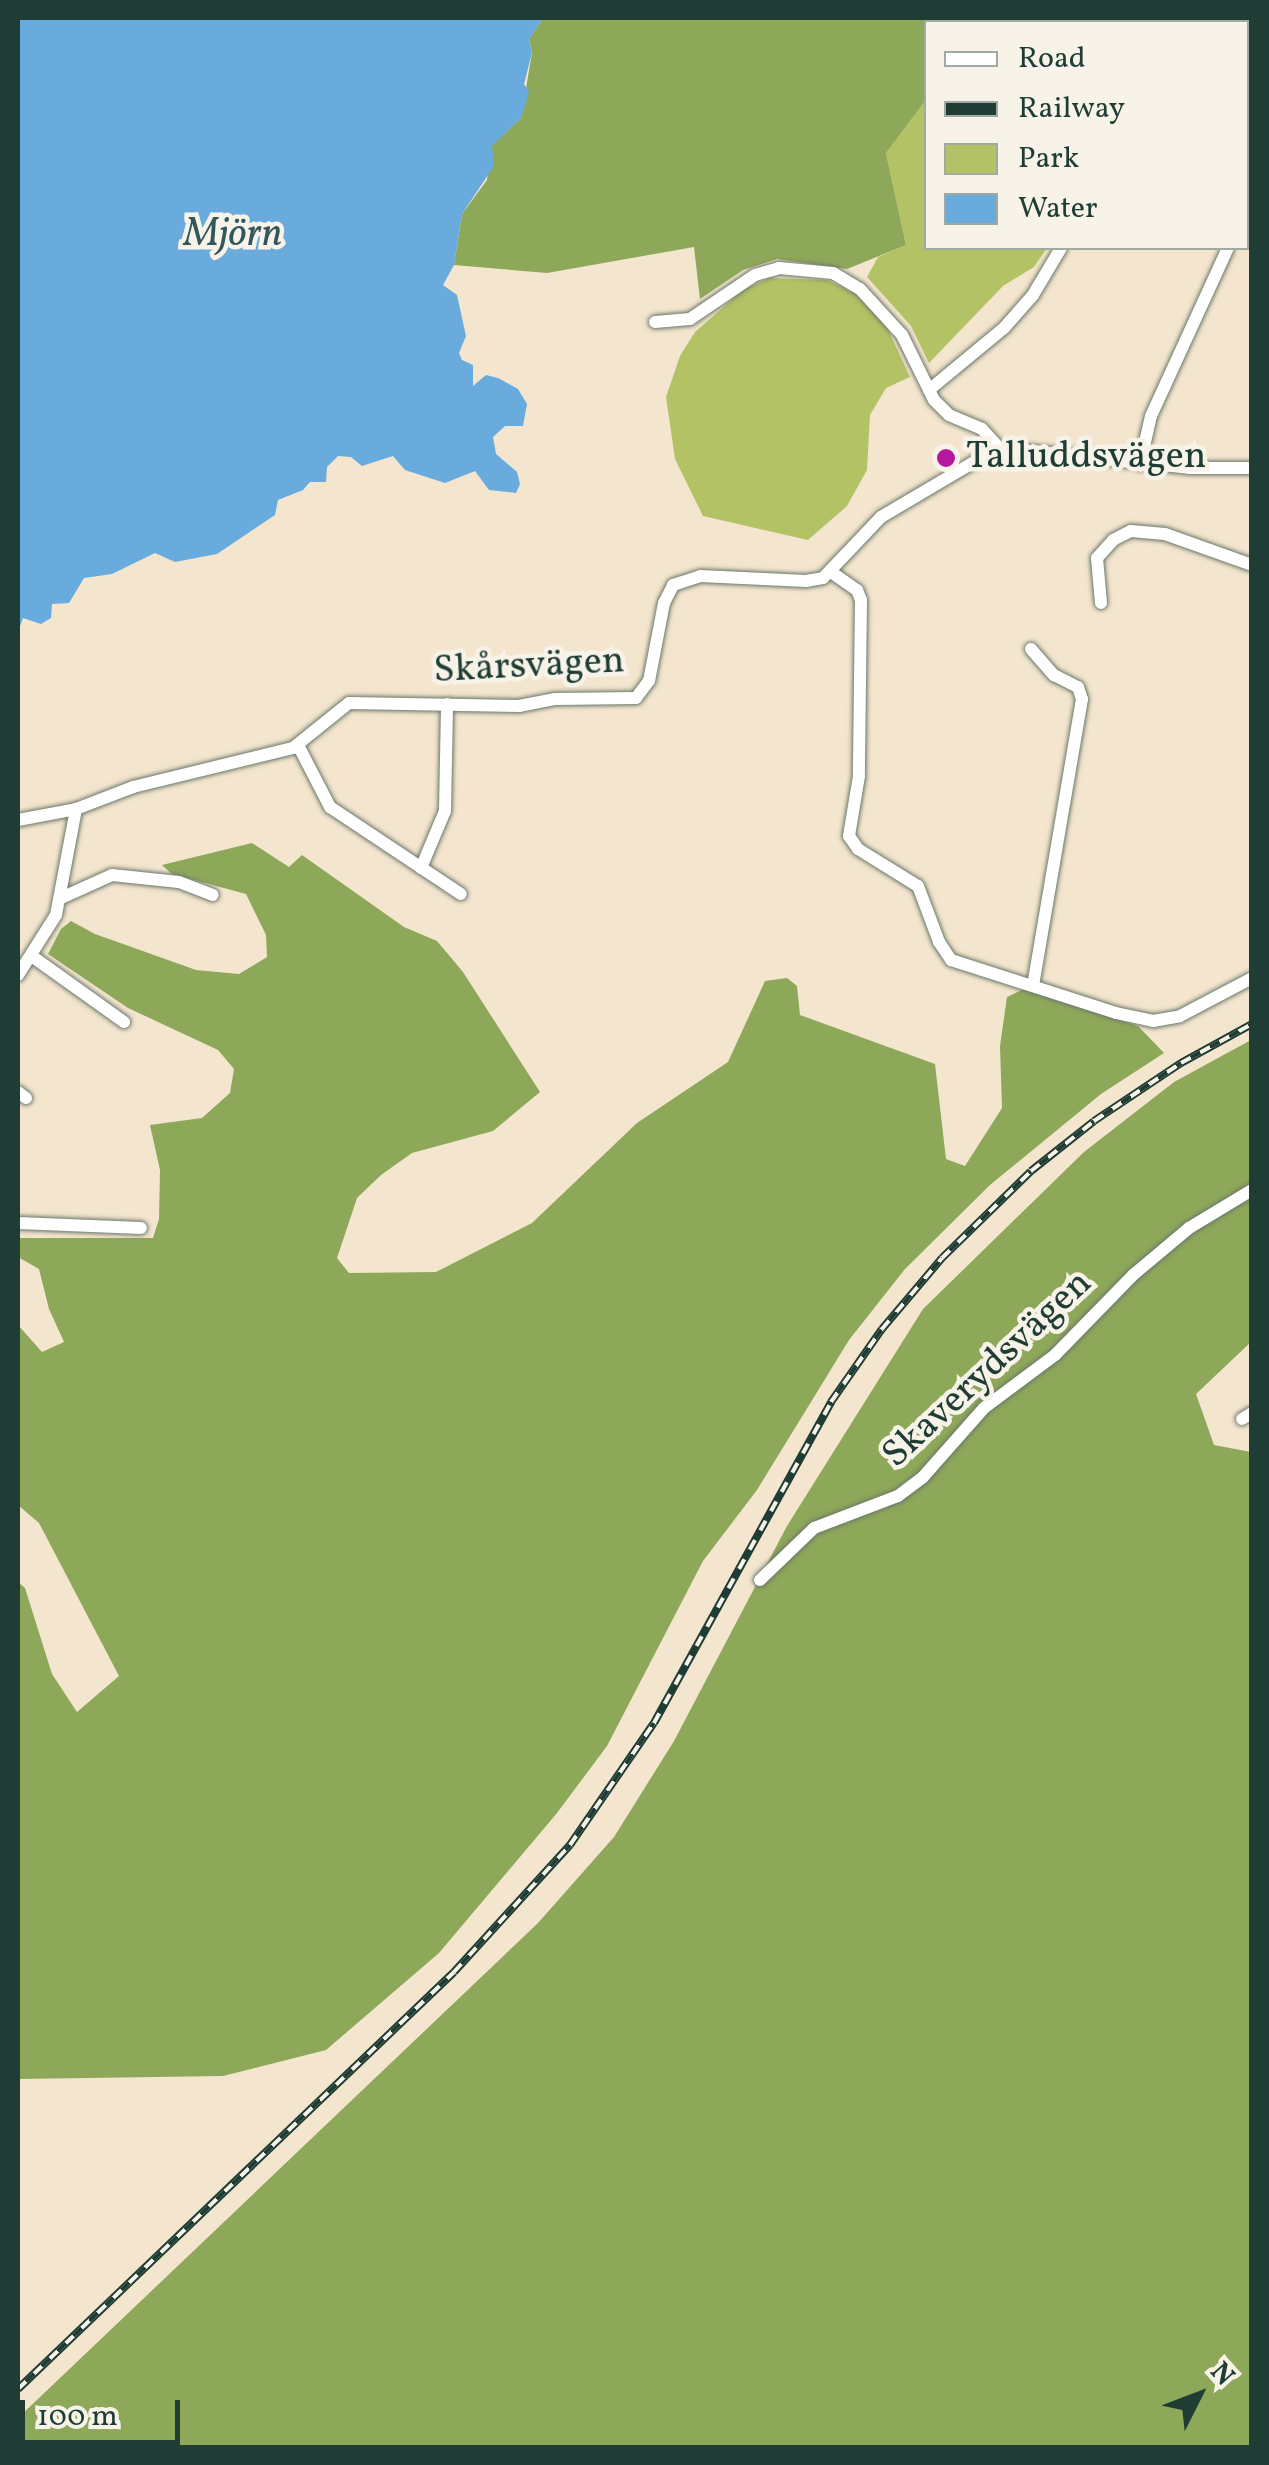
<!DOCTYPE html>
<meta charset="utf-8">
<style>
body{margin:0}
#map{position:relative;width:1269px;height:2465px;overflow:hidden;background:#f4e5ce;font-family:Vollkorn,serif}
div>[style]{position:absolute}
.green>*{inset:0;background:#b3c264}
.forest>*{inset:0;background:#8ea85a}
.water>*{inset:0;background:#69abdd}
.roads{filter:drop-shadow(0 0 2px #6a786a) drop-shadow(0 0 2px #6a786a)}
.minor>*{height:12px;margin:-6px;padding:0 6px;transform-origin:6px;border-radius:6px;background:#fff}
.rail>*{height:8px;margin-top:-4px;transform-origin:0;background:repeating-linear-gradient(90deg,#f7f3e8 0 11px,#1f3d34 0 22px);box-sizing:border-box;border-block:2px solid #1f3d34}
.dots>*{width:28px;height:28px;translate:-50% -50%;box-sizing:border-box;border:5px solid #f7f3e8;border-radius:50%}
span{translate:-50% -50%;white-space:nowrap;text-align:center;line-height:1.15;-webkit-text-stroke:9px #f7f3e8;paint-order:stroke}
.poi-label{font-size:38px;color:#1f3d34}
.left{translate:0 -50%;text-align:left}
.street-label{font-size:38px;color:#1f3d34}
.water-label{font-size:40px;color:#32585e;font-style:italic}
.frame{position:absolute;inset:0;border:20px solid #1f3d34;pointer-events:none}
.legend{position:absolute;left:924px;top:20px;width:325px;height:230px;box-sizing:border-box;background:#f7f3e8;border:2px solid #a1aaa0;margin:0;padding:12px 18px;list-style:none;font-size:30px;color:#1f3d34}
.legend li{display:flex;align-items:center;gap:20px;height:50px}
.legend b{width:50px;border:2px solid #a1aaa0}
.north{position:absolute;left:1149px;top:2345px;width:100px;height:100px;-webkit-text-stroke:8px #f7f3e8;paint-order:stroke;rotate:48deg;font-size:28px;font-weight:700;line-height:40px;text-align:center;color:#1f3d34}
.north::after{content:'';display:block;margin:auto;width:35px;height:45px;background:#1f3d34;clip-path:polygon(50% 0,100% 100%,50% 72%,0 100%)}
.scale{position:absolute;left:20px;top:2400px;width:160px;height:45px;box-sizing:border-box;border:5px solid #1f3d34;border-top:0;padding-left:12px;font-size:30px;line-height:35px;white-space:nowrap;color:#1f3d34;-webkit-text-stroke:8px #f7f3e8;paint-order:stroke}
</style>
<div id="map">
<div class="green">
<i style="clip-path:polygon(926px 100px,926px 248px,1047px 248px,1034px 267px,1003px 286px,929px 363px,911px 326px,867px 277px,878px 257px,906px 245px,886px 153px)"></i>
<i style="clip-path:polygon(770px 278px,827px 280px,854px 293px,884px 321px,910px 377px,886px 388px,870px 415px,867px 470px,847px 506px,808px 540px,703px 516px,675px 459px,666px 397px,680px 356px,695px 332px,743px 290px)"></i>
</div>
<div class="forest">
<i style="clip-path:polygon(543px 18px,1031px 18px,1033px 22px,926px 22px,926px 100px,886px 153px,906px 245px,847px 269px,777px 259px,743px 270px,700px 299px,694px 247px,547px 273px,454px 265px,462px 214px,487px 180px,491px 146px,521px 118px,532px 53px,529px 39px)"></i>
<i style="clip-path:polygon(252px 843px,289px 867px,302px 855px,404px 927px,437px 941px,463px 972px,540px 1092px,493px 1131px,412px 1153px,381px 1175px,357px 1198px,337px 1258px,349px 1273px,436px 1272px,532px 1223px,637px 1123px,728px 1062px,765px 981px,787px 978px,797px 986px,800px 1015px,935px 1064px,946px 1159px,965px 1166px,1002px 1108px,1000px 1046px,1007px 997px,1024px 989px,1138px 1026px,1164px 1053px,1101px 1094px,990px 1185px,905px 1269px,849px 1340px,757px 1490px,703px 1561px,607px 1746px,557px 1813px,439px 1953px,326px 2050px,223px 2076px,18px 2079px,18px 1582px,25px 1588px,52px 1674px,77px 1712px,119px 1676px,39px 1523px,18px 1505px,18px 1325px,42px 1352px,64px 1342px,49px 1309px,39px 1269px,18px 1257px,18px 1238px,153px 1238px,159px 1219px,160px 1170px,150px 1125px,202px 1118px,230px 1093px,234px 1069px,218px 1050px,128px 1008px,48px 954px,61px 929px,71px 921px,95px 934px,196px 970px,239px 974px,267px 957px,266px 935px,246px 894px,172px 874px,162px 865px)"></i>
<i style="clip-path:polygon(1251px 1040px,1251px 1342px,1196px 1394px,1214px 1445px,1251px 1452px,1251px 2447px,18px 2448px,18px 2418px,538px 1923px,614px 1837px,674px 1741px,787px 1526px,923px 1309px,1084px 1152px,1174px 1082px)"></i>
</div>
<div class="water">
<i style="clip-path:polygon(18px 18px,543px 18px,529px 39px,532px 53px,524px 84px,529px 92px,521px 118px,492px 146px,494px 166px,462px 214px,454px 265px,443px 285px,457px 295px,466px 336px,459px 353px,462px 360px,473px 365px,473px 386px,486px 375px,498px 378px,518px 389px,527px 404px,523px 426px,505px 426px,493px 437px,496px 454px,517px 472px,520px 484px,516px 493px,489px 490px,475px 471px,445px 483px,405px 470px,393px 456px,362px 466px,351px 457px,338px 456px,327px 467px,326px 482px,310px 482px,303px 490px,278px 500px,275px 515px,217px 554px,175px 562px,155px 553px,112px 574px,84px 578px,69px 603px,52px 604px,51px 618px,41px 624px,23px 618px,18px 632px)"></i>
</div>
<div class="roads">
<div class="minor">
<i style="left:1099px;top:22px;width:4px;rotate:-76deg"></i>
<i style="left:1246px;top:27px;width:6px;rotate:-9deg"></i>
<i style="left:1246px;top:206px;width:13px;rotate:-61deg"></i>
<i style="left:655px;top:322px;width:35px;rotate:-5deg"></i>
<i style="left:690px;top:319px;width:78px;rotate:-34.1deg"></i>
<i style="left:755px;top:275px;width:25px;rotate:-16deg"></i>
<i style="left:779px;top:268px;width:54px;rotate:5.3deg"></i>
<i style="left:833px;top:273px;width:31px;rotate:31deg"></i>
<i style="left:860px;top:289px;width:62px;rotate:47.6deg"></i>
<i style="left:902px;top:335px;width:72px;rotate:63.8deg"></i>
<i style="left:934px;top:400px;width:21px;rotate:45deg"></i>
<i style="left:949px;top:415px;width:36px;rotate:23deg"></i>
<i style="left:982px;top:429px;width:27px;rotate:48deg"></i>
<i style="left:929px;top:390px;width:97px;rotate:-39.6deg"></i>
<i style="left:1004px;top:328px;width:44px;rotate:-48.7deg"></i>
<i style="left:1033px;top:295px;width:55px;rotate:-59.2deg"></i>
<i style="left:1140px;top:464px;width:49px;rotate:-77.1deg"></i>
<i style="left:1151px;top:416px;width:185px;rotate:-65.4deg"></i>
<i style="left:831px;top:572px;width:32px;rotate:35deg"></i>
<i style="left:857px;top:590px;width:11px;rotate:68deg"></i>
<i style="left:861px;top:600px;width:176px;rotate:90.7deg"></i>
<i style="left:859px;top:776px;width:61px;rotate:99.5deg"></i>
<i style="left:849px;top:836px;width:16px;rotate:55deg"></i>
<i style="left:858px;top:849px;width:70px;rotate:31.7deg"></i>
<i style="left:918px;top:886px;width:60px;rotate:69.4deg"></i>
<i style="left:939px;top:942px;width:22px;rotate:56deg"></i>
<i style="left:951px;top:960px;width:173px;rotate:17.8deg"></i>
<i style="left:1116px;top:1013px;width:38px;rotate:12deg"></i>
<i style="left:1153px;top:1021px;width:27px;rotate:-10deg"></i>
<i style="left:1180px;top:1016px;width:81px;rotate:-27.8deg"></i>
<i style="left:1101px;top:603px;width:45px;rotate:-95.1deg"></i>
<i style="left:1097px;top:558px;width:24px;rotate:-48deg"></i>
<i style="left:1113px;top:540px;width:20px;rotate:-27deg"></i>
<i style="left:1131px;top:531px;width:34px;rotate:5deg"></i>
<i style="left:1165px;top:534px;width:92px;rotate:19.6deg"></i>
<i style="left:1031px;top:649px;width:35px;rotate:49deg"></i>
<i style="left:1054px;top:675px;width:27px;rotate:27deg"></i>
<i style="left:1078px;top:687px;width:13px;rotate:72deg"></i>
<i style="left:1082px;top:699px;width:290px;rotate:99.7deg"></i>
<i style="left:298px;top:745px;width:70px;rotate:62.7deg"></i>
<i style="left:330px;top:807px;width:157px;rotate:33.6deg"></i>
<i style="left:18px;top:820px;width:59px;rotate:-10.7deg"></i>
<i style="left:76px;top:809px;width:61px;rotate:-21.1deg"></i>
<i style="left:133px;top:787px;width:165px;rotate:-13.7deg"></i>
<i style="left:293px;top:748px;width:72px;rotate:-38.8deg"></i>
<i style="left:349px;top:703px;width:170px;rotate:1deg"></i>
<i style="left:519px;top:706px;width:37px;rotate:-11deg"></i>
<i style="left:555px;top:699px;width:81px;rotate:-0.7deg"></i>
<i style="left:636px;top:698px;width:21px;rotate:-53deg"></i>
<i style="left:649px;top:681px;width:79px;rotate:-79.1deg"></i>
<i style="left:664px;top:603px;width:20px;rotate:-63deg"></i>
<i style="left:673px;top:585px;width:28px;rotate:-18deg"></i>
<i style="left:700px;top:576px;width:106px;rotate:2.7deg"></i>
<i style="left:806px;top:581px;width:17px;rotate:-10deg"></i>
<i style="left:823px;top:578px;width:84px;rotate:-46.4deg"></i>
<i style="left:881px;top:517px;width:128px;rotate:-30.6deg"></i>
<i style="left:991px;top:452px;width:28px;rotate:-4deg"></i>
<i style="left:1019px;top:450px;width:171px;rotate:6deg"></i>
<i style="left:1189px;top:468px;width:63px"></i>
<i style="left:421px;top:868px;width:62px;rotate:-67.2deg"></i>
<i style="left:445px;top:811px;width:107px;rotate:-88.9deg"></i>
<i style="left:61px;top:898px;width:56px;rotate:-24.3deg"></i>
<i style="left:112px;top:875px;width:67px;rotate:6deg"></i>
<i style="left:179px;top:882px;width:36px;rotate:21deg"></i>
<i style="left:33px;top:957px;width:112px;rotate:35.5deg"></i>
<i style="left:18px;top:975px;width:71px;rotate:-57.7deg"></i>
<i style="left:56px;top:915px;width:108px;rotate:-79.3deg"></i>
<i style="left:18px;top:1092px;width:10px;rotate:37deg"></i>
<i style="left:18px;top:1223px;width:123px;rotate:2.3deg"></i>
<i style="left:1242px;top:1419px;width:12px;rotate:-31deg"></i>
<i style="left:760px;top:1580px;width:75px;rotate:-43.9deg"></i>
<i style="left:814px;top:1528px;width:90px;rotate:-20.9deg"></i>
<i style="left:898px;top:1496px;width:31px;rotate:-37deg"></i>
<i style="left:923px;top:1477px;width:92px;rotate:-48.5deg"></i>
<i style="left:984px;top:1408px;width:89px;rotate:-36.7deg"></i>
<i style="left:1055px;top:1355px;width:112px;rotate:-45.7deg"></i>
<i style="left:1133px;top:1275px;width:73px;rotate:-40deg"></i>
<i style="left:1189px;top:1228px;width:74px;rotate:-31.1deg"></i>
</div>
</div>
<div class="rail">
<i style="left:18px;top:2389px;width:603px;rotate:-43.72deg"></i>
<i style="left:454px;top:1972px;width:172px;rotate:-47.6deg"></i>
<i style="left:570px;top:1845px;width:148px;rotate:-55.5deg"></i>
<i style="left:654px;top:1723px;width:367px;rotate:-61.1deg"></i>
<i style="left:831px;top:1402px;width:89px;rotate:-55.1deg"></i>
<i style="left:882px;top:1329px;width:93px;rotate:-49.8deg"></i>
<i style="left:942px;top:1258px;width:124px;rotate:-44.3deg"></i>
<i style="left:1031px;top:1171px;width:80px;rotate:-38.4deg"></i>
<i style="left:1094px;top:1121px;width:105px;rotate:-33.7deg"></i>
<i style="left:1181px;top:1063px;width:81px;rotate:-28.8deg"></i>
</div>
<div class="dots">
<i style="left:946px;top:458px;background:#b5179e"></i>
</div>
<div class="poi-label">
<span class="left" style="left:966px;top:458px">Talluddsvägen</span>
</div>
<div class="street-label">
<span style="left:529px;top:667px;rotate:-3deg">Skårsvägen</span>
<span style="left:988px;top:1370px;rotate:-43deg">Skaverydsvägen</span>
</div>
<div class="water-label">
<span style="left:233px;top:235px">Mjörn</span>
</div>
<div class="frame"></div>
<ul class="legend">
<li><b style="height:12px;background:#fff"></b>Road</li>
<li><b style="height:12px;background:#1f3d34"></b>Railway</li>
<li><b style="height:28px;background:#b3c264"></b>Park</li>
<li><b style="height:28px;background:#69abdd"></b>Water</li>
</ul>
<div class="north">N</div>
<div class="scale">100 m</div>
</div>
